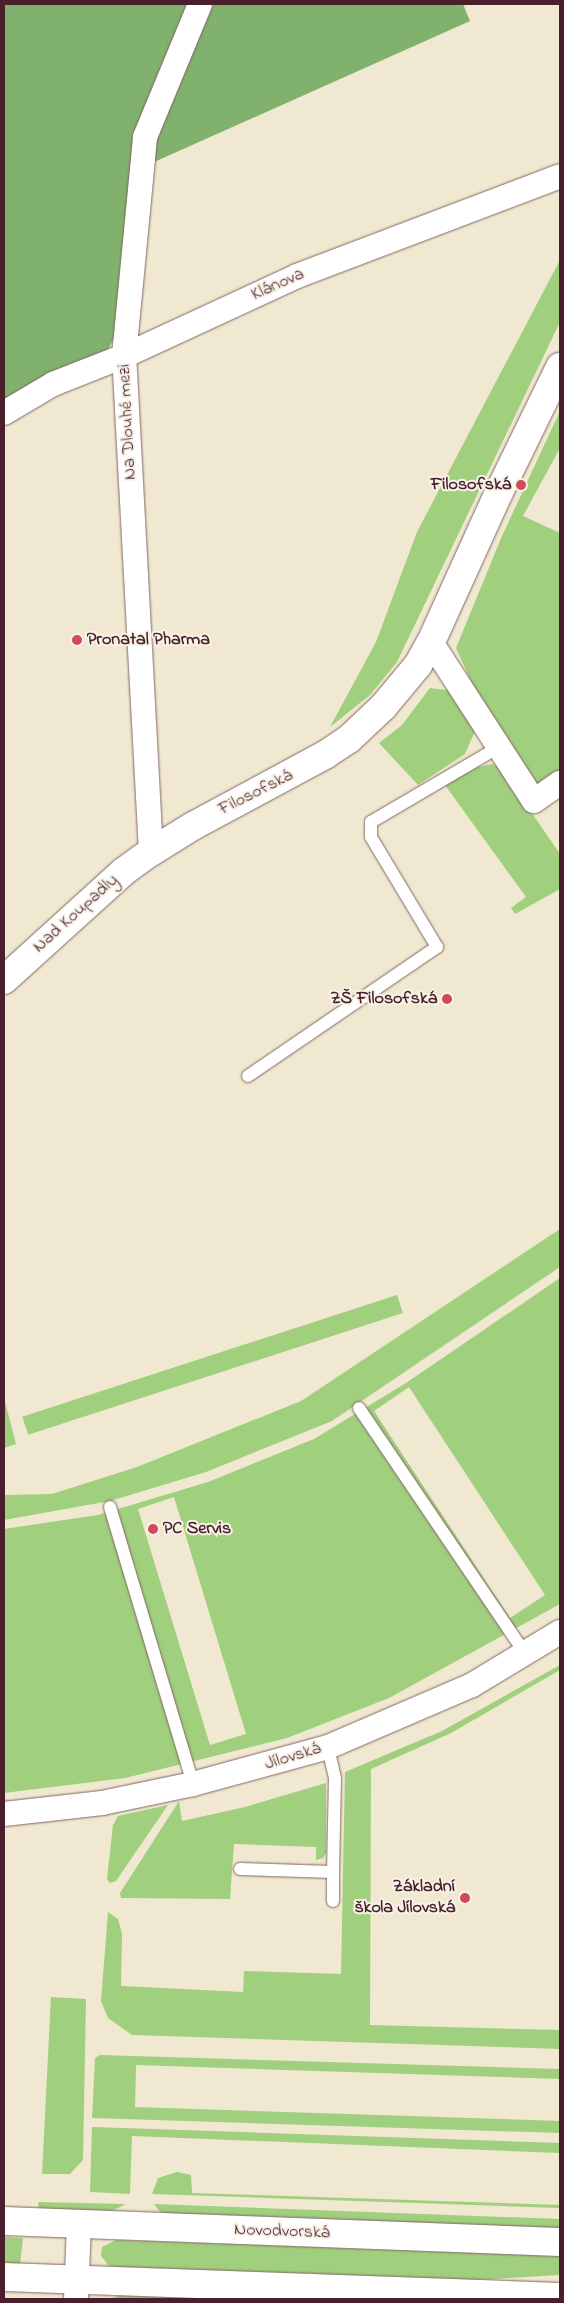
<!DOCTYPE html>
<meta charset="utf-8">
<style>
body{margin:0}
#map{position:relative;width:564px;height:2303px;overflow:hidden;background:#f0e8d0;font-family:"Indie Flower",sans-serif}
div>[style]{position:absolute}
.green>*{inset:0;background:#a0cf7e;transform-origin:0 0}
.forest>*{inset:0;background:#80b26d}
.roads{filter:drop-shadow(0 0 1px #846565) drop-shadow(0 0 1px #846565)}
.service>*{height:12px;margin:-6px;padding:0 6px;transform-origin:6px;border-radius:6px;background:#fff}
.minor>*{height:24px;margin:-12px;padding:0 12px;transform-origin:12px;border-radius:12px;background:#fff}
.tertiary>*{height:28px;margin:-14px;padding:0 14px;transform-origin:14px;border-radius:14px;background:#fff}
.secondary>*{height:28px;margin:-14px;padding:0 14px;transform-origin:14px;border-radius:14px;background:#fff}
.dots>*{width:14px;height:14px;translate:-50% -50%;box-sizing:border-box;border:2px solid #f7f3e8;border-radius:50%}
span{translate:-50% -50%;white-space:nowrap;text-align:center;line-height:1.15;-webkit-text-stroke:4px #f7f3e8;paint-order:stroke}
.street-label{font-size:18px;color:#4a1f2b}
.poi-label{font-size:18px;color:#4a1f2b;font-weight:700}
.right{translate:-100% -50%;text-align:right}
.left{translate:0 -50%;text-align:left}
.frame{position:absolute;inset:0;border:5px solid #4a1f2b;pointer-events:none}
</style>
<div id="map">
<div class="green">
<i style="clip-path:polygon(560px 260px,560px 322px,397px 662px,370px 695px,330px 727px,376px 642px,417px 532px)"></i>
<i style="clip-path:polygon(560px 411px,560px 448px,523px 516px,560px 533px,560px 771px,536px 788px,483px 708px,456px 648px,502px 536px)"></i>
<i style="clip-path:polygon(430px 688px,454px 691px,476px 729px,465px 754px,418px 785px,379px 743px,402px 725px)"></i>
<i style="clip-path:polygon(492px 764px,501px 768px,560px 854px,560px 889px,515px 914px,511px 908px,526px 897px,445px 785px,478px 767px)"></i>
<i style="clip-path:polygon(560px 1229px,560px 1267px,332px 1421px,206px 1472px,110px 1501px,4px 1520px,4px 1495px,52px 1494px,137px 1467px,301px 1401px)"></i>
<i style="clip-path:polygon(evenodd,560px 1278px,560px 1604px,389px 1698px,287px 1738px,125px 1778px,4px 1793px,4px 1529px,98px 1515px,208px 1482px,314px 1439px,406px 1383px,560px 1278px,409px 1387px,545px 1595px,510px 1618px,374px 1411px,409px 1387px,560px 1278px,174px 1497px,246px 1734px,210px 1745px,138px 1509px,174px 1497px)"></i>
<i style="left:397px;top:1295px;width:19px;height:394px;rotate:72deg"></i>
<i style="clip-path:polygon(4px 1398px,16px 1444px,4px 1448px)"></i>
<i style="clip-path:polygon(560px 1665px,560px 1670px,451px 1733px,371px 1769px,370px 2025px,560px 2030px,560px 2049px,132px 2035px,108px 2018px,101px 2001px,108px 1912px,118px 1919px,122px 1934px,121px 1986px,243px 1992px,244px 1971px,341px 1974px,345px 1772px,442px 1731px)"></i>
<i style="clip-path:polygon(326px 1783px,326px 1853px,323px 1858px,316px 1860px,316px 1847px,234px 1844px,230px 1899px,121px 1898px,120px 1893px,179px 1801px,182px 1821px,245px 1807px)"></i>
<i style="clip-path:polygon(168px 1805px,116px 1881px,110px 1883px,107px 1879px,113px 1825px,118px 1816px)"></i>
<i style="clip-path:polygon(51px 1997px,86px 1999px,83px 2160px,70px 2174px,42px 2174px)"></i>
<i style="clip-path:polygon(100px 2055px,560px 2069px,560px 2079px,136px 2065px,135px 2107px,560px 2121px,560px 2133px,92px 2118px,95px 2058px)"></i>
<i style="clip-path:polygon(92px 2127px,560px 2143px,560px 2153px,132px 2136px,130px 2194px,90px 2192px)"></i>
<i style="clip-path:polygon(177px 2172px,191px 2175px,192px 2193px,560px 2205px,560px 2208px,152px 2194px,158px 2178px)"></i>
<i style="clip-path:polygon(38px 2202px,126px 2204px,112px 2211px,39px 2210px)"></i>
<i style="clip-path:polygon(154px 2204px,560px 2219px,560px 2230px,169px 2215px,159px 2211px)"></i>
<i style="clip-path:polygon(4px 2237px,23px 2238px,20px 2265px,4px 2265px)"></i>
<i style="clip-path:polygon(116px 2240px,560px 2255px,560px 2275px,458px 2281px,118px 2268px,108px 2265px,101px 2256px,102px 2247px)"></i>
<i style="clip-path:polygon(128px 2293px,228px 2299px,109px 2299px)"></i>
</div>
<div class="forest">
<i style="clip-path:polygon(4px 4px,191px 4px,135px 139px,120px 328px,107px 351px,4px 402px)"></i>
<i style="clip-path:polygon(212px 4px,463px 4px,470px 21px,152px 163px,157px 135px)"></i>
</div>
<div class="roads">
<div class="service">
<i style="left:248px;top:1076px;width:229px;rotate:-34.3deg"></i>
<i style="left:437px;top:947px;width:128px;rotate:-121deg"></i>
<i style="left:371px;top:837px;width:15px;rotate:-90deg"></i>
<i style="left:371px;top:822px;width:148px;rotate:-30.4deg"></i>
<i style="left:359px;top:1408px;width:296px;rotate:55.9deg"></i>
<i style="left:110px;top:1507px;width:289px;rotate:73.3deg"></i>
<i style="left:240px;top:1869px;width:93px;rotate:1.8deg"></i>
<i style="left:333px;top:1872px;width:94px;rotate:-88.8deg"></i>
<i style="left:335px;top:1778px;width:32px;rotate:-103deg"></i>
<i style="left:333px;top:1901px;width:29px;rotate:-90deg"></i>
</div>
<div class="minor">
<i style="left:4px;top:413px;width:57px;rotate:-30.6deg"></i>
<i style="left:53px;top:384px;width:76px;rotate:-21.5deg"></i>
<i style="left:124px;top:356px;width:191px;rotate:-24.8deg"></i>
<i style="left:297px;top:276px;width:281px;rotate:-20.8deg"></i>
<i style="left:431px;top:642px;width:189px;rotate:57.1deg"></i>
<i style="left:534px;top:801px;width:32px;rotate:-35deg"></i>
<i style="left:151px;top:852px;width:497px;rotate:-93.1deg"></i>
<i style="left:124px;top:356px;width:220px;rotate:-84.5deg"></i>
<i style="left:145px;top:137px;width:144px;rotate:-67.5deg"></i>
<i style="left:4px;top:1814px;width:99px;rotate:-6.4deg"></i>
<i style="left:102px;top:1803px;width:93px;rotate:-11.8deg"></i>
<i style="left:193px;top:1784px;width:140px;rotate:-15.3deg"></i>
<i style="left:328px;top:1747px;width:157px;rotate:-23.3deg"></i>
<i style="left:472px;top:1685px;width:103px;rotate:-31.1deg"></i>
<i style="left:76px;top:2299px;width:75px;rotate:-87.7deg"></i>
</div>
<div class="tertiary">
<i style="left:4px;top:980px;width:161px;rotate:-42.2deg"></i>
<i style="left:123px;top:872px;width:34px;rotate:-36deg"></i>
<i style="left:151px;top:852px;width:49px;rotate:-31.8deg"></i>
<i style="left:193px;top:826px;width:150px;rotate:-28.3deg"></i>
<i style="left:325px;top:755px;width:29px;rotate:-34deg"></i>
<i style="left:349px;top:739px;width:47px;rotate:-43.3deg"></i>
<i style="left:383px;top:707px;width:55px;rotate:-50.2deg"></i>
<i style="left:418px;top:665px;width:26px;rotate:-61deg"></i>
<i style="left:431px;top:642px;width:167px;rotate:-65.6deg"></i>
<i style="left:500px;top:490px;width:137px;rotate:-64deg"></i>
</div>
<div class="secondary">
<i style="left:4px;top:2221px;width:556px;rotate:2.16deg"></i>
<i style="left:4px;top:2277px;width:556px;rotate:2.06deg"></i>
</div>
</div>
<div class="dots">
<i style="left:521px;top:485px;background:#d1495b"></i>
<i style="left:77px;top:640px;background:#d1495b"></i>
<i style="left:447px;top:999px;background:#d1495b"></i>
<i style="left:153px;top:1529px;background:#d1495b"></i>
<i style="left:465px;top:1898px;background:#d1495b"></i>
</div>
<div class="street-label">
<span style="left:278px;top:285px;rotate:-24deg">Klánova</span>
<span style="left:128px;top:422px;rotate:-93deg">Na Dlouhé mezi</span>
<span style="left:256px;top:793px;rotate:-27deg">Filosofská</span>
<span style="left:76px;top:914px;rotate:-42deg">Nad Koupadly</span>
<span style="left:293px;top:1757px;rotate:-17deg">Jílovská</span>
<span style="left:282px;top:2232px;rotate:2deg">Novodvorská</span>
</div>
<div class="poi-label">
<span class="right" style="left:511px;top:485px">Filosofská</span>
<span class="left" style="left:87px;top:640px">Pronatal Pharma</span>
<span class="right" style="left:437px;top:999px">ZŠ Filosofská</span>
<span class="left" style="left:163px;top:1529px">PC Servis</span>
<span class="right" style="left:455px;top:1898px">Základní<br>škola Jílovská</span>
</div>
<div class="frame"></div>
</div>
